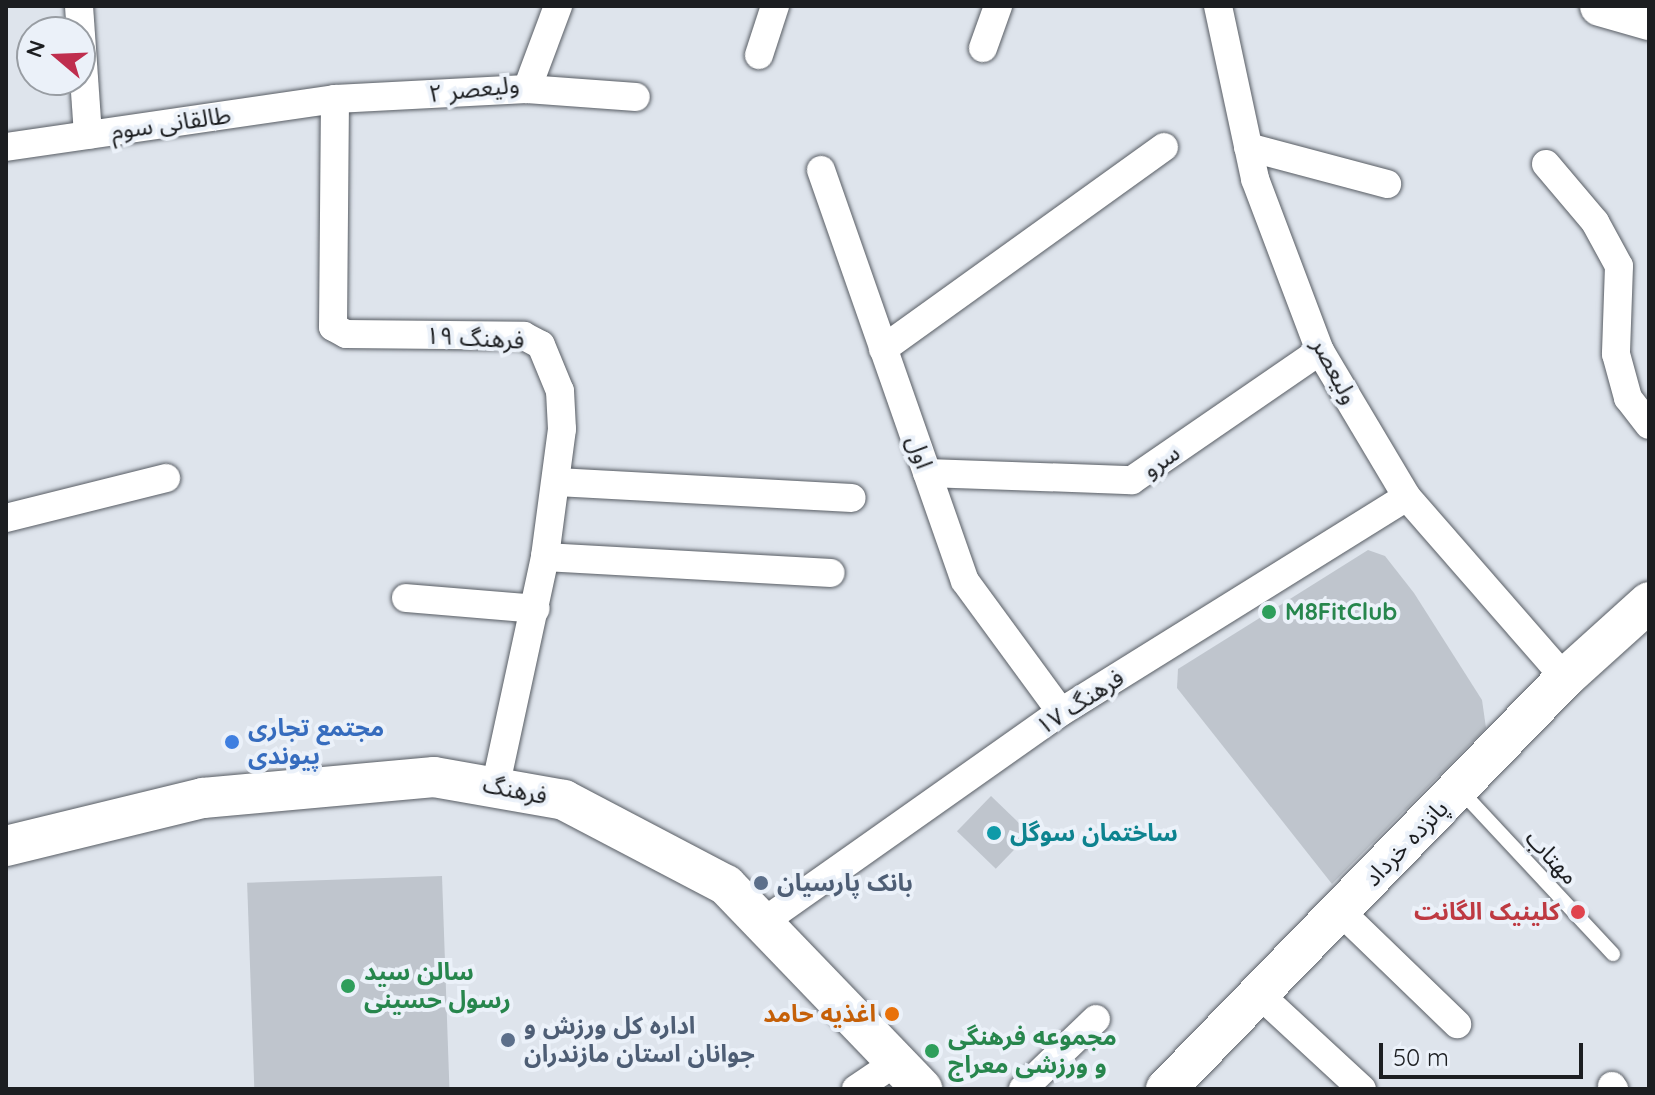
<!DOCTYPE html>
<meta charset="utf-8">
<style>
body{margin:0}
#map{position:relative;width:1655px;height:1095px;overflow:hidden;background:#dee4ec;font-family:Quicksand,"Noto Sans Arabic",sans-serif}
div>[style]{position:absolute}
.building>*{inset:0;background:#bfc5cd;transform-origin:0 0}
.roads{filter:drop-shadow(0 0 2px #585d64) drop-shadow(0 0 2px #585d64)}
.service>*{height:14px;margin:-7px;padding:0 7px;transform-origin:7px;border-radius:7px;background:#fff}
.minor>*{height:28px;margin:-14px;padding:0 14px;transform-origin:14px;border-radius:14px;background:#fff}
.secondary>*{height:40px;margin:-20px;padding:0 20px;transform-origin:20px;border-radius:20px;background:#fff}
.dots>*{width:22px;height:22px;translate:-50% -50%;box-sizing:border-box;border:4px solid #ebf1f9;border-radius:50%}
span{translate:-50% -50%;white-space:nowrap;text-align:center;line-height:1.15;-webkit-text-stroke:8px #ebf1f9;paint-order:stroke}
.street-label{font-size:24px;color:#1c1e21}
.leisure-label{font-size:24px;color:#27864d;font-weight:700}
.left{translate:0 -50%;text-align:left}
.shop-label{font-size:24px;color:#366cbe;font-weight:700}
.culture-label{font-size:24px;color:#0d838f;font-weight:700}
.service-label{font-size:24px;color:#4e5e75;font-weight:700}
.health-label{font-size:24px;color:#be3a42;font-weight:700}
.right{translate:-100% -50%;text-align:right}
.food-label{font-size:24px;color:#c56008;font-weight:700}
.frame{position:absolute;inset:0;border:8px solid #1c1e21;pointer-events:none}
.north{position:absolute;left:16px;top:16px;width:80px;height:80px;box-sizing:border-box;background:#ebf1f9;border:2px solid #989da3;border-radius:50%;rotate:289deg;font-size:22px;font-weight:700;line-height:32px;text-align:center;color:#1c1e21}
.north::after{content:'';display:block;margin:auto;width:28px;height:36px;background:#bf2e4e;clip-path:polygon(50% 0,100% 100%,50% 72%,0 100%)}
.scale{position:absolute;left:1379px;top:1043px;width:204px;height:36px;box-sizing:border-box;border:4px solid #1c1e21;border-top:0;padding-left:10px;font-size:24px;line-height:28px;white-space:nowrap;color:#1c1e21;-webkit-text-stroke:6px #ebf1f9;paint-order:stroke}
</style>
<div id="map">
<div class="building">
<i style="clip-path:polygon(1368px 550px,1385px 556px,1414px 593px,1482px 700px,1486px 728px,1332px 884px,1177px 688px,1178px 669px)"></i>
<i style="left:991px;top:796px;width:54px;height:49px;rotate:44deg"></i>
<i style="left:442px;top:876px;width:213px;height:195px;rotate:88deg"></i>
</div>
<div class="roads">
<div class="service">
<i style="left:1461px;top:791px;width:223px;rotate:47deg"></i>
</div>
<div class="minor">
<i style="left:79px;top:6px;width:129px;rotate:86deg"></i>
<i style="left:1218px;top:6px;width:177px;rotate:77.9deg"></i>
<i style="left:1255px;top:179px;width:184px;rotate:69.3deg"></i>
<i style="left:1320px;top:351px;width:170px;rotate:59.2deg"></i>
<i style="left:1407px;top:497px;width:240px;rotate:48.9deg"></i>
<i style="left:983px;top:48px;width:45px;rotate:-70.3deg"></i>
<i style="left:759px;top:55px;width:52px;rotate:-71.9deg"></i>
<i style="left:527px;top:89px;width:109px;rotate:4.2deg"></i>
<i style="left:335px;top:99px;width:228px;rotate:90.5deg"></i>
<i style="left:333px;top:327px;width:15px;rotate:28deg"></i>
<i style="left:346px;top:334px;width:178px;rotate:0.6deg"></i>
<i style="left:524px;top:336px;width:19px;rotate:28deg"></i>
<i style="left:541px;top:345px;width:50px;rotate:67.6deg"></i>
<i style="left:560px;top:391px;width:38px;rotate:87deg"></i>
<i style="left:562px;top:429px;width:129px;rotate:97.6deg"></i>
<i style="left:545px;top:557px;width:232px;rotate:102.2deg"></i>
<i style="left:6px;top:147px;width:332px;rotate:-8.3deg"></i>
<i style="left:335px;top:99px;width:192px;rotate:-3deg"></i>
<i style="left:527px;top:89px;width:89px;rotate:-69.5deg"></i>
<i style="left:1248px;top:147px;width:144px;rotate:14.9deg"></i>
<i style="left:1546px;top:164px;width:76px;rotate:49.8deg"></i>
<i style="left:1595px;top:222px;width:50px;rotate:61.4deg"></i>
<i style="left:1619px;top:266px;width:88px;rotate:92deg"></i>
<i style="left:1616px;top:354px;width:46px;rotate:74.7deg"></i>
<i style="left:1628px;top:398px;width:34px;rotate:52deg"></i>
<i style="left:821px;top:170px;width:435px;rotate:70.7deg"></i>
<i style="left:965px;top:581px;width:162px;rotate:53.8deg"></i>
<i style="left:883px;top:349px;width:346px;rotate:-35.7deg"></i>
<i style="left:927px;top:473px;width:205px;rotate:2deg"></i>
<i style="left:1132px;top:480px;width:228px;rotate:-34.5deg"></i>
<i style="left:557px;top:482px;width:295px;rotate:3.1deg"></i>
<i style="left:6px;top:518px;width:165px;rotate:-14deg"></i>
<i style="left:545px;top:557px;width:286px;rotate:3.2deg"></i>
<i style="left:406px;top:598px;width:130px;rotate:4.8deg"></i>
<i style="left:1340px;top:911px;width:163px;rotate:44deg"></i>
<i style="left:763px;top:922px;width:365px;rotate:-35.2deg"></i>
<i style="left:1061px;top:712px;width:407px;rotate:-31.9deg"></i>
<i style="left:1259px;top:994px;width:140px;rotate:42.7deg"></i>
<i style="left:1612px;top:1086px;width:4px;rotate:56deg"></i>
<i style="left:856px;top:1089px;width:52px;rotate:-34deg"></i>
<i style="left:1023px;top:1089px;width:101px;rotate:-43.8deg"></i>
</div>
<div class="secondary">
<i style="left:1600px;top:6px;width:51px;rotate:15.9deg"></i>
<i style="left:6px;top:846px;width:203px;rotate:-13.7deg"></i>
<i style="left:203px;top:798px;width:232px;rotate:-5.2deg"></i>
<i style="left:434px;top:777px;width:132px;rotate:10deg"></i>
<i style="left:564px;top:800px;width:183px;rotate:27.7deg"></i>
<i style="left:726px;top:885px;width:283px;rotate:46.1deg"></i>
<i style="left:1166px;top:1089px;width:573px;rotate:-45.85deg"></i>
<i style="left:1565px;top:678px;width:113px;rotate:-42.1deg"></i>
</div>
</div>
<div class="dots">
<i style="left:1269px;top:612px;background:#2e9e5b"></i>
<i style="left:232px;top:742px;background:#3f7fe0"></i>
<i style="left:994px;top:833px;background:#0f9aa8"></i>
<i style="left:761px;top:883px;background:#5c6f8a"></i>
<i style="left:1578px;top:912px;background:#e0444e"></i>
<i style="left:348px;top:986px;background:#2e9e5b"></i>
<i style="left:892px;top:1014px;background:#e8710a"></i>
<i style="left:508px;top:1040px;background:#5c6f8a"></i>
<i style="left:932px;top:1051px;background:#2e9e5b"></i>
</div>
<div class="street-label">
<span style="left:474px;top:89px;rotate:-6deg">ولیعصر ٢</span>
<span style="left:171px;top:123px;rotate:-8deg">طالقانی سوم</span>
<span style="left:475px;top:338px;rotate:3deg">فرهنگ ۱۹</span>
<span style="left:1335px;top:371px;rotate:62deg">ولیعصر</span>
<span style="left:920px;top:452px;rotate:71deg">اول</span>
<span style="left:1161px;top:461px;rotate:-35deg">سرو</span>
<span style="left:1080px;top:702px;rotate:-33deg">فرهنگ ۱۷</span>
<span style="left:515px;top:790px;rotate:11deg">فرهنگ</span>
<span style="left:1406px;top:843px;rotate:-46deg">پانزده خرداد</span>
<span style="left:1552px;top:857px;rotate:47deg">مهتاب</span>
</div>
<div class="leisure-label">
<span class="left" style="left:1285px;top:612px">M8FitClub</span>
<span class="left" style="left:364px;top:986px">سالن سید<br>رسول حسینی</span>
<span class="left" style="left:948px;top:1051px">مجموعه فرهنگی<br>و ورزشی معراج</span>
</div>
<div class="shop-label">
<span class="left" style="left:248px;top:742px">مجتمع تجاری<br>پیوندی</span>
</div>
<div class="culture-label">
<span class="left" style="left:1010px;top:833px">ساختمان سوگل</span>
</div>
<div class="service-label">
<span class="left" style="left:777px;top:883px">بانک پارسیان</span>
<span class="left" style="left:524px;top:1040px">اداره کل ورزش و<br>جوانان استان مازندران</span>
</div>
<div class="health-label">
<span class="right" style="left:1560px;top:912px">کلینیک الگانت</span>
</div>
<div class="food-label">
<span class="right" style="left:876px;top:1014px">اغذیه حامد</span>
</div>
<div class="frame"></div>
<div class="north">N</div>
<div class="scale">50 m</div>
</div>
